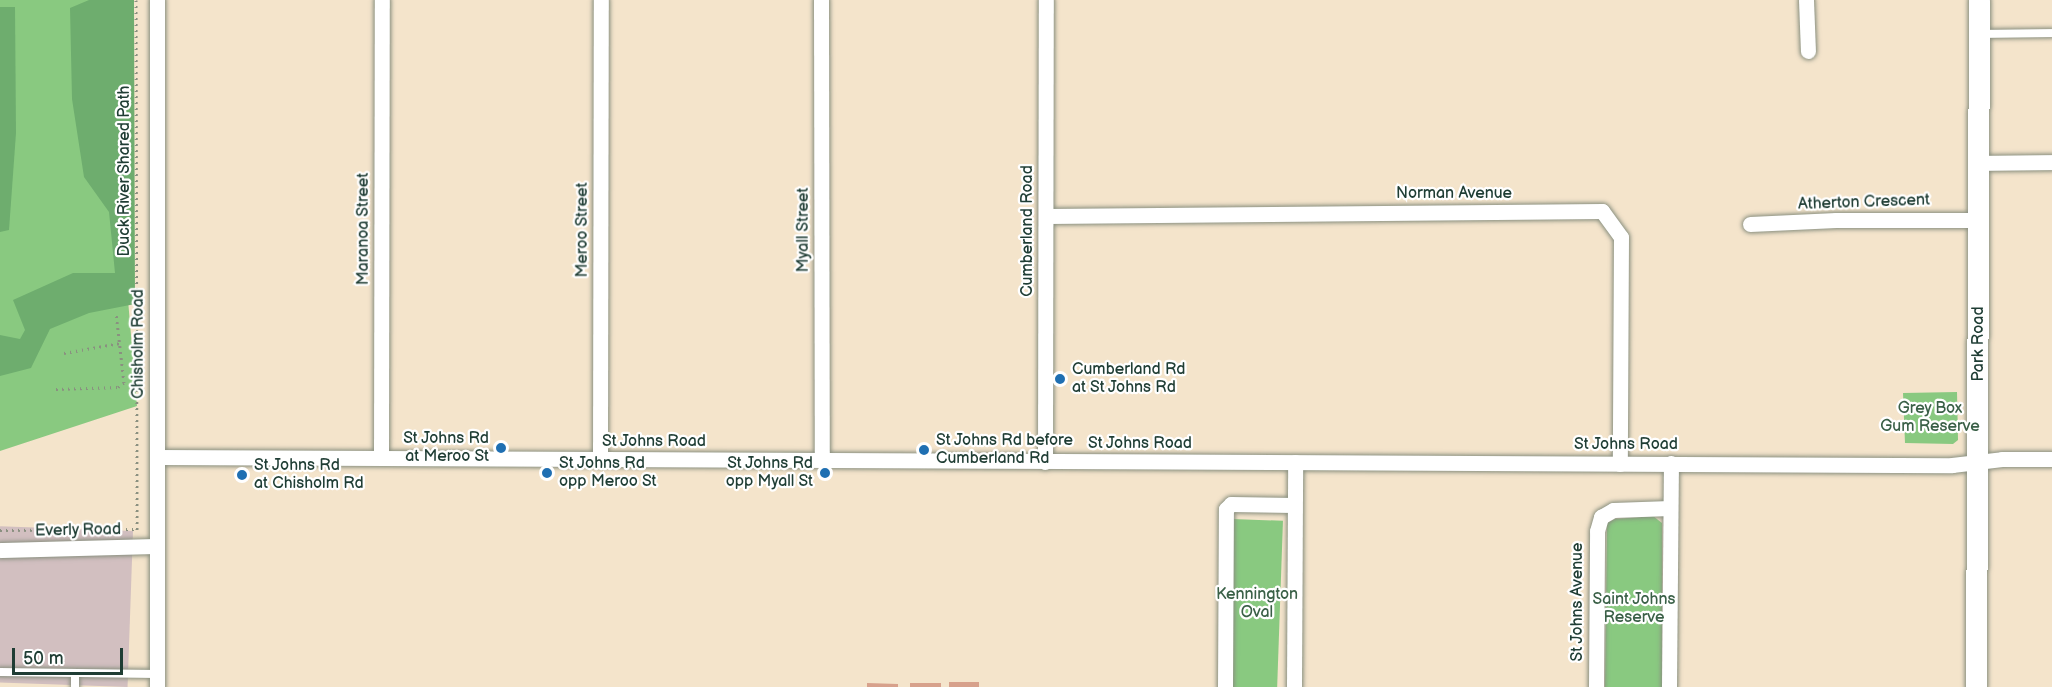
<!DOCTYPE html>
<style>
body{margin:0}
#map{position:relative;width:2052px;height:687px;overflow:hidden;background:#f4e4cb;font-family:"Balsamiq Sans",sans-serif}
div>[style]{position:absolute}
.industrial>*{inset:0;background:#d2bfc0;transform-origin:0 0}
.green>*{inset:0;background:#89c980;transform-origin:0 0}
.forest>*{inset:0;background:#6ead6e}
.building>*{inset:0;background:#d7a18c;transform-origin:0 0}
.path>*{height:3px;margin-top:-1.5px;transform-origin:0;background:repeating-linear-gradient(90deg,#8a9080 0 1.5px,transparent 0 6px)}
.roads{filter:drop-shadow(0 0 2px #8a9080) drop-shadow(0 0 2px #8a9080)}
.lane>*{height:8px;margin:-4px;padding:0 4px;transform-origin:4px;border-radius:4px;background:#fff}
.street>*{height:15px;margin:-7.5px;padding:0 7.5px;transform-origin:7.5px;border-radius:7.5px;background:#fff}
.secondary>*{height:21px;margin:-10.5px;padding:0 10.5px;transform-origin:10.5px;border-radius:10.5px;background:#fff}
.dots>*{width:16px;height:16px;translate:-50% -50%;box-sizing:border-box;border:3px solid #fff;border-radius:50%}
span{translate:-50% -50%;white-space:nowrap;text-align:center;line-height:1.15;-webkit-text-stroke:4.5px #fff;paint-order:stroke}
.street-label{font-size:16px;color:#1f3d34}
.poi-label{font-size:16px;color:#1f3d34}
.left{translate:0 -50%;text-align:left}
.right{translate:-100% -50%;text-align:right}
.park-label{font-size:16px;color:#3a6047}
.scale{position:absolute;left:12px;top:648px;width:111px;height:27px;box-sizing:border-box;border:3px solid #1f3d34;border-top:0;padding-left:8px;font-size:18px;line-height:21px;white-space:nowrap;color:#1f3d34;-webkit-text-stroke:4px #fff;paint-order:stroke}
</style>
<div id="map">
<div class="industrial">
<i style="left:133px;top:531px;width:156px;height:133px;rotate:92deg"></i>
</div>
<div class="green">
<i style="clip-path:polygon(0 0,112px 0,108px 64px,137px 406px,0 451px)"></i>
<i style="clip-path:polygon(1957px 392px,1958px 440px,1953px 444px,1905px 443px,1903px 393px)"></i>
<i style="clip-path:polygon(1653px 516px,1662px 523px,1662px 687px,1605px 687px,1607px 523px,1615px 519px)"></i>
<i style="left:1232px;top:519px;width:51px;height:168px;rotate:2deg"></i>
</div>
<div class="forest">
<i style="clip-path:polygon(89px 0,134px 0,135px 304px,89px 313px,50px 329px,31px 368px,0 376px,0 335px,20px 339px,25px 330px,13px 300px,73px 273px,115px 273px,109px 212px,84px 177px,72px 99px,70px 8px)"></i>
<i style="clip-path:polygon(0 7px,15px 7px,16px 133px,9px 230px,0 232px)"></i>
</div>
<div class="building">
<i style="left:949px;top:682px;width:30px;height:5px"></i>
<i style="clip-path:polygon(867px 683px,898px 684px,898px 687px,867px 687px)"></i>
<i style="left:910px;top:683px;width:31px;height:4px"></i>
</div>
<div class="path">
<i style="left:136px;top:0;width:532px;rotate:89.89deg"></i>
<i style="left:64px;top:353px;width:57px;rotate:-10.1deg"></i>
<i style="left:56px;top:389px;width:62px;rotate:-1.8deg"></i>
<i style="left:118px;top:387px;width:7px;rotate:-34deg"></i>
<i style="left:124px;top:383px;width:70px;rotate:-96.5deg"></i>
<i style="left:0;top:530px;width:137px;rotate:-0.4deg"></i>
</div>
<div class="roads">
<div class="lane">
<i style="left:1981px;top:34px;width:71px;rotate:-0.8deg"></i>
<i style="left:0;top:672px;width:157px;rotate:0.7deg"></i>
<i style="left:75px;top:687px;width:14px;rotate:-90deg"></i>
</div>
<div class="street">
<i style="left:821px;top:0;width:460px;rotate:89.9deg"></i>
<i style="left:1806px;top:0;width:51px;rotate:87.8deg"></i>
<i style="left:1979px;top:163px;width:73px;rotate:-0.8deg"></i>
<i style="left:1047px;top:216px;width:555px;rotate:-0.52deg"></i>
<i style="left:1602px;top:211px;width:32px;rotate:54deg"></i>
<i style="left:1621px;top:237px;width:227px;rotate:90.3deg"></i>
<i style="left:1750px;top:224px;width:86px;rotate:-2.7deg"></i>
<i style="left:1836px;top:220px;width:143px"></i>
<i style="left:157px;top:457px;width:1795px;rotate:0.26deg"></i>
<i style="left:1952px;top:465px;width:50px;rotate:-6.8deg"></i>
<i style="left:2002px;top:459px;width:50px"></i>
<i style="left:381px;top:458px;width:458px;rotate:-89.9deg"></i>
<i style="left:600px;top:460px;width:460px;rotate:-89.9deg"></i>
<i style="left:1045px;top:462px;width:462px;rotate:-89.9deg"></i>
<i style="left:0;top:550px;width:157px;rotate:-1.5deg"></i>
<i style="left:157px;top:687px;width:687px;rotate:-90deg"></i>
<i style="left:1225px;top:687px;width:178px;rotate:-89.7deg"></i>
<i style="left:1226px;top:509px;width:7px;rotate:-45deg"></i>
<i style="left:1231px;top:504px;width:62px;rotate:0.9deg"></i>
<i style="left:1294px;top:687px;width:225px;rotate:-89.7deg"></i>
<i style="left:1596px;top:687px;width:156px;rotate:-89.6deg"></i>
<i style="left:1597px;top:531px;width:15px;rotate:-74deg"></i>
<i style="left:1601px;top:517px;width:14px;rotate:-30deg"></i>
<i style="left:1613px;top:510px;width:57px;rotate:-2deg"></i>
<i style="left:1669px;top:687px;width:224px;rotate:-89.5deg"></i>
</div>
<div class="secondary">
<i style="left:1976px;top:687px;width:687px;rotate:-89.75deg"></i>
</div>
</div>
<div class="dots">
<i style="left:1060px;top:379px;background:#1f6fb2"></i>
<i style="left:501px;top:448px;background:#1f6fb2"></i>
<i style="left:924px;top:450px;background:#1f6fb2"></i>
<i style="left:547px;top:473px;background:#1f6fb2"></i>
<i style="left:825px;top:473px;background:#1f6fb2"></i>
<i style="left:242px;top:475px;background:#1f6fb2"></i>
</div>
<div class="street-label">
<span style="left:125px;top:171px;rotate:-90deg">Duck River Shared Path</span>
<span style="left:1454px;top:194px">Norman Avenue</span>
<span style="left:1864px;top:203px;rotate:-2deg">Atherton Crescent</span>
<span style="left:364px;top:229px;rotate:-90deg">Maranoa Street</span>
<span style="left:583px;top:230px;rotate:-90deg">Meroo Street</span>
<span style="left:804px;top:230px;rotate:-90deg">Myall Street</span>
<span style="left:1028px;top:231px;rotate:-90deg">Cumberland Road</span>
<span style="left:139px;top:344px;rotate:-90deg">Chisholm Road</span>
<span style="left:1979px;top:344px;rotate:-90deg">Park Road</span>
<span style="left:654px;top:442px">St Johns Road</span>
<span style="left:1140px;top:444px">St Johns Road</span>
<span style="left:1626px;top:445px">St Johns Road</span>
<span style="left:78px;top:531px;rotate:-1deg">Everly Road</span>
<span style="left:1578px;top:602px;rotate:-90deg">St Johns Avenue</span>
</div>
<div class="poi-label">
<span class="left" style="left:1072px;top:379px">Cumberland Rd<br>at St Johns Rd</span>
<span class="right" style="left:489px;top:448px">St Johns Rd<br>at Meroo St</span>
<span class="left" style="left:936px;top:450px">St Johns Rd before<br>Cumberland Rd</span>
<span class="left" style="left:559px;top:473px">St Johns Rd<br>opp Meroo St</span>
<span class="right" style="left:813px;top:473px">St Johns Rd<br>opp Myall St</span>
<span class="left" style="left:254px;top:475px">St Johns Rd<br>at Chisholm Rd</span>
</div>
<div class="park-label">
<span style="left:1930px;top:418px">Grey Box<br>Gum Reserve</span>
<span style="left:1257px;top:604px">Kennington<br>Oval</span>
<span style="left:1634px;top:609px">Saint Johns<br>Reserve</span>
</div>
<div class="scale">50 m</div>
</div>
